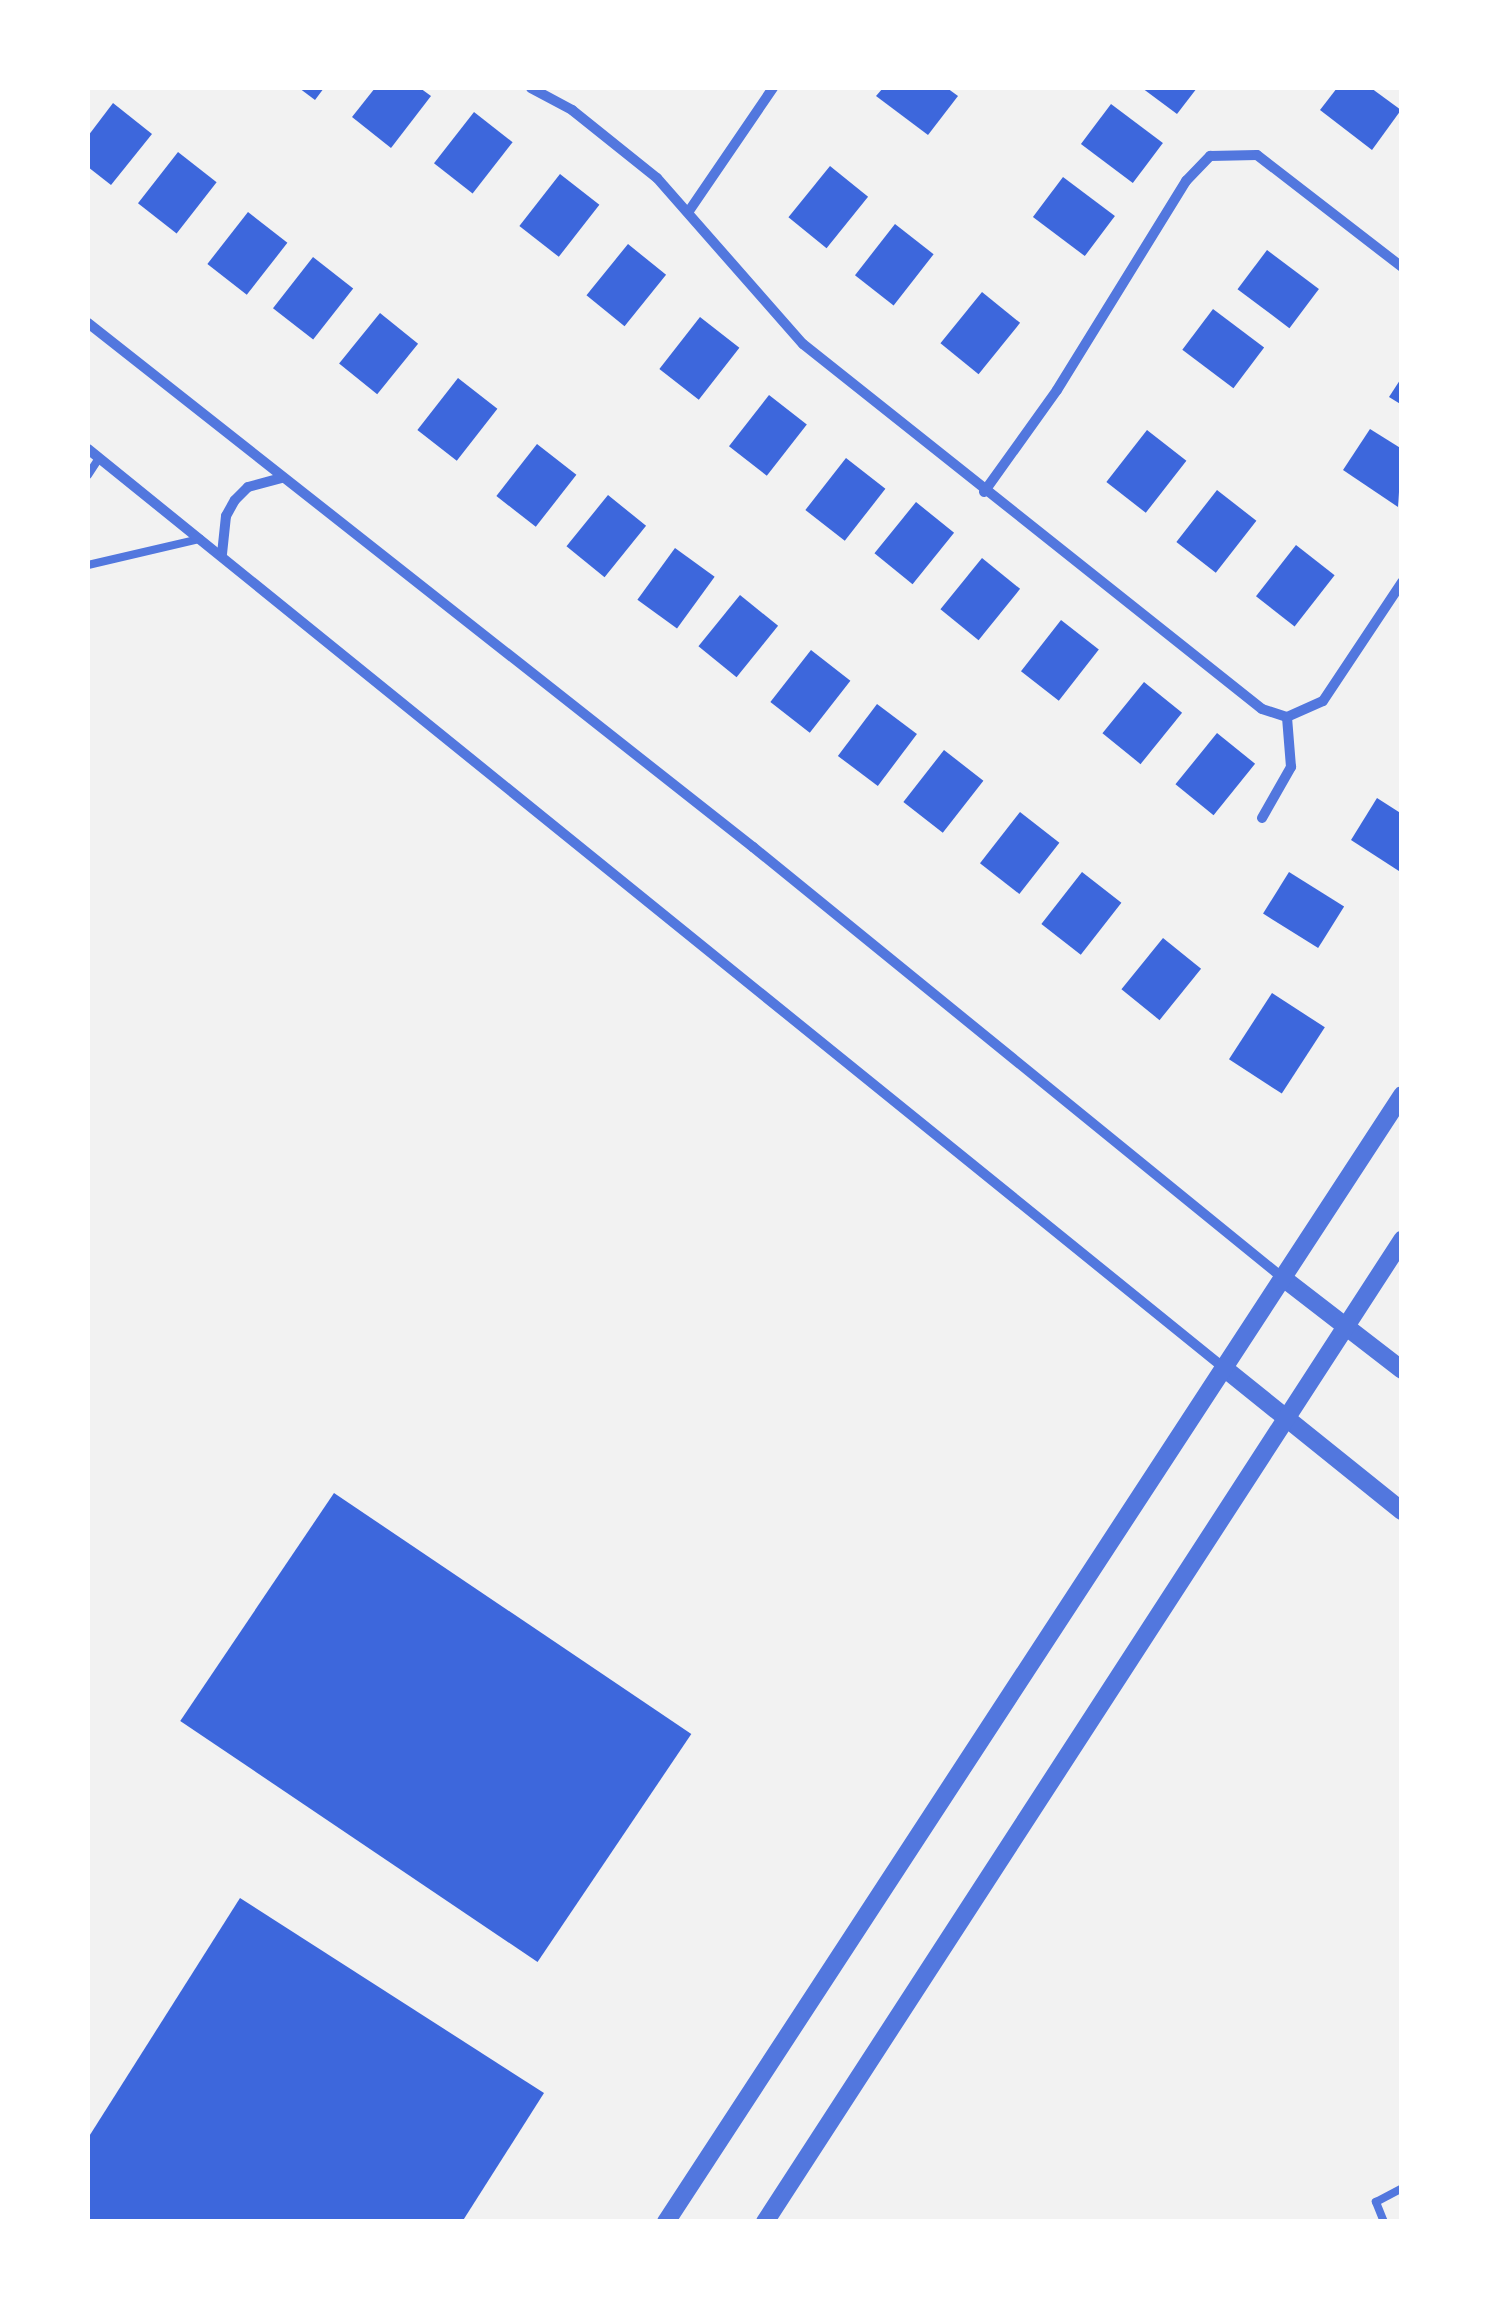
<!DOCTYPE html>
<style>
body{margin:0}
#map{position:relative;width:1489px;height:2309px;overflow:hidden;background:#f2f2f2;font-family:Inter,sans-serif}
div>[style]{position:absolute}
.building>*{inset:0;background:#3d67dc;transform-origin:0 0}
.service>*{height:8px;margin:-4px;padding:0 4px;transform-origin:4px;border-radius:4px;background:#5277de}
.minor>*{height:10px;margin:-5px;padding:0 5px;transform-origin:5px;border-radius:5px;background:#5277de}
.tertiary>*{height:18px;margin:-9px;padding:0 9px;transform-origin:9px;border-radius:9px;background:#5277de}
span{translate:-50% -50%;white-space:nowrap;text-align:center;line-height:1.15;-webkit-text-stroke:10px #fff;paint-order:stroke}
.frame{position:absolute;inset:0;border:90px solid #fff;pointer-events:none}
</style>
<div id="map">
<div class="building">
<i style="clip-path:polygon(299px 88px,324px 88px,315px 100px)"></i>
<i style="clip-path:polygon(375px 88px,420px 88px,431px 96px,391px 148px,352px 117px)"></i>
<i style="clip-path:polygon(883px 88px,947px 88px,958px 96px,928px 135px,876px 96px)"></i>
<i style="clip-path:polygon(1142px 88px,1197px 88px,1177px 114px)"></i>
<i style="clip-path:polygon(1337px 88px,1371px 88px,1401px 110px,1372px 150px,1320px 110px)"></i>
<i style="clip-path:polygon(113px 103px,152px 134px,111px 185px,88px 167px,88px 136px)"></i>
<i style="left:1111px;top:104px;width:65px;height:50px;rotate:37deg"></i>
<i style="left:474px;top:112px;width:49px;height:65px;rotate:38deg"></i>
<i style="left:178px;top:152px;width:49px;height:65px;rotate:38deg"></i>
<i style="left:830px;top:166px;width:49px;height:66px;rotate:39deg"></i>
<i style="left:560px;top:174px;width:50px;height:66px;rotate:38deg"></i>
<i style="left:1063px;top:177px;width:65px;height:50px;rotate:37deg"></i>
<i style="left:248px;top:212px;width:50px;height:66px;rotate:38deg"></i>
<i style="left:895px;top:224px;width:49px;height:65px;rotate:38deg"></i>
<i style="left:628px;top:244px;width:49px;height:66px;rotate:39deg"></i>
<i style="left:1267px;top:250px;width:65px;height:49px;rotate:37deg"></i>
<i style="left:313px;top:257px;width:51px;height:65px;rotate:38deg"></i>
<i style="left:982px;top:292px;width:49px;height:66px;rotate:39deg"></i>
<i style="left:1213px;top:309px;width:64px;height:51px;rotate:37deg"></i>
<i style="left:380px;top:313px;width:49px;height:65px;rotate:39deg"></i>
<i style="left:700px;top:317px;width:50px;height:66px;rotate:38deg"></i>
<i style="clip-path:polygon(1402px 377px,1402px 405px,1389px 397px)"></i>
<i style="left:458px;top:378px;width:50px;height:66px;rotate:38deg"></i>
<i style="left:769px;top:395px;width:48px;height:65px;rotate:38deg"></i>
<i style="clip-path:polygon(1370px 429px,1402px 449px,1398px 507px,1343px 470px)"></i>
<i style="left:1147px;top:430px;width:50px;height:66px;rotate:38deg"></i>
<i style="left:537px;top:444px;width:50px;height:66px;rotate:38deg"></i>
<i style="left:846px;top:458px;width:50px;height:66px;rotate:38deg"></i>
<i style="left:1217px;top:490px;width:50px;height:66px;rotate:38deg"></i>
<i style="left:608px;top:495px;width:49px;height:66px;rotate:39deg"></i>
<i style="left:916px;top:502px;width:49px;height:66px;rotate:39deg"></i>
<i style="left:1296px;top:545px;width:49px;height:65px;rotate:38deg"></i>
<i style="left:675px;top:548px;width:49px;height:64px;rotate:36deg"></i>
<i style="left:982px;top:558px;width:49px;height:66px;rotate:39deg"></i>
<i style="left:740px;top:595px;width:49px;height:66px;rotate:39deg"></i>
<i style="left:1061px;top:620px;width:48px;height:65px;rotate:38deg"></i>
<i style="left:811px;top:650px;width:50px;height:66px;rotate:38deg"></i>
<i style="left:1144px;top:682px;width:49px;height:66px;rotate:39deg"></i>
<i style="left:877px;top:704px;width:50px;height:65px;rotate:37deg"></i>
<i style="left:1217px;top:733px;width:49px;height:66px;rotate:39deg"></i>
<i style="left:944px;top:750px;width:50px;height:66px;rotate:38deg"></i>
<i style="clip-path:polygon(1377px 798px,1402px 814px,1402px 873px,1351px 840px)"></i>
<i style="left:1020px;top:812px;width:50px;height:65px;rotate:38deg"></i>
<i style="left:1082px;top:872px;width:50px;height:66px;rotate:38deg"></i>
<i style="left:1289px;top:872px;width:65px;height:49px;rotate:32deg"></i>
<i style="left:1163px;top:938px;width:49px;height:66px;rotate:39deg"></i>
<i style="left:1272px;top:993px;width:63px;height:79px;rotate:33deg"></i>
<i style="left:334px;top:1493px;width:431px;height:275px;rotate:34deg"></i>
<i style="clip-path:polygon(240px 1898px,544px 2093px,462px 2222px,88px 2222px,88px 2138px)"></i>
</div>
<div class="service">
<i style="left:88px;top:475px;width:20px;rotate:-57deg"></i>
<i style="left:88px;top:565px;width:115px;rotate:-13.1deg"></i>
<i style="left:1384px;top:2222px;width:22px;rotate:-112deg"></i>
<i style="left:1376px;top:2202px;width:30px;rotate:-28deg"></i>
</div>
<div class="minor">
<i style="left:531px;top:88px;width:47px;rotate:28.2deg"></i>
<i style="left:572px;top:110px;width:109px;rotate:38.7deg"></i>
<i style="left:657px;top:178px;width:221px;rotate:48.7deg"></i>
<i style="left:803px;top:344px;width:586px;rotate:38.49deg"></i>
<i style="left:1262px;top:709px;width:26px;rotate:18deg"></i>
<i style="left:1287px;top:717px;width:39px;rotate:-24deg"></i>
<i style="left:1323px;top:701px;width:143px;rotate:-56.4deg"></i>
<i style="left:689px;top:211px;width:149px;rotate:-55.7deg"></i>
<i style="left:88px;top:323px;width:847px;rotate:38.24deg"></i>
<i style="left:753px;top:847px;width:683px;rotate:39.12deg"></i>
<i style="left:88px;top:449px;width:1461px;rotate:38.97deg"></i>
<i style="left:984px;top:492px;width:125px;rotate:-54.4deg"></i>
<i style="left:1057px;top:390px;width:246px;rotate:-58.3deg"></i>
<i style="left:1186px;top:181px;width:35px;rotate:-46deg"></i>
<i style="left:1210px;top:156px;width:47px;rotate:-1.2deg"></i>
<i style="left:1257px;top:155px;width:183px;rotate:37.7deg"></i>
<i style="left:222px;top:554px;width:38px;rotate:-84deg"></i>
<i style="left:226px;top:516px;width:18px;rotate:-61deg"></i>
<i style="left:235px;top:500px;width:18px;rotate:-45deg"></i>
<i style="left:248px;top:487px;width:35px;rotate:-15deg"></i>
<i style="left:1262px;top:818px;width:59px;rotate:-60.4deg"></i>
<i style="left:1291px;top:767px;width:50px;rotate:-94.6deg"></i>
</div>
<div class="tertiary">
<i style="left:1283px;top:1278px;width:150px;rotate:37.7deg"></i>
<i style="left:1224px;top:1368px;width:228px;rotate:38.8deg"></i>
<i style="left:666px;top:2222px;width:1346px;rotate:-56.85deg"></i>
<i style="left:765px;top:2222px;width:1171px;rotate:-57.03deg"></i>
</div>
<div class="frame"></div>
</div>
